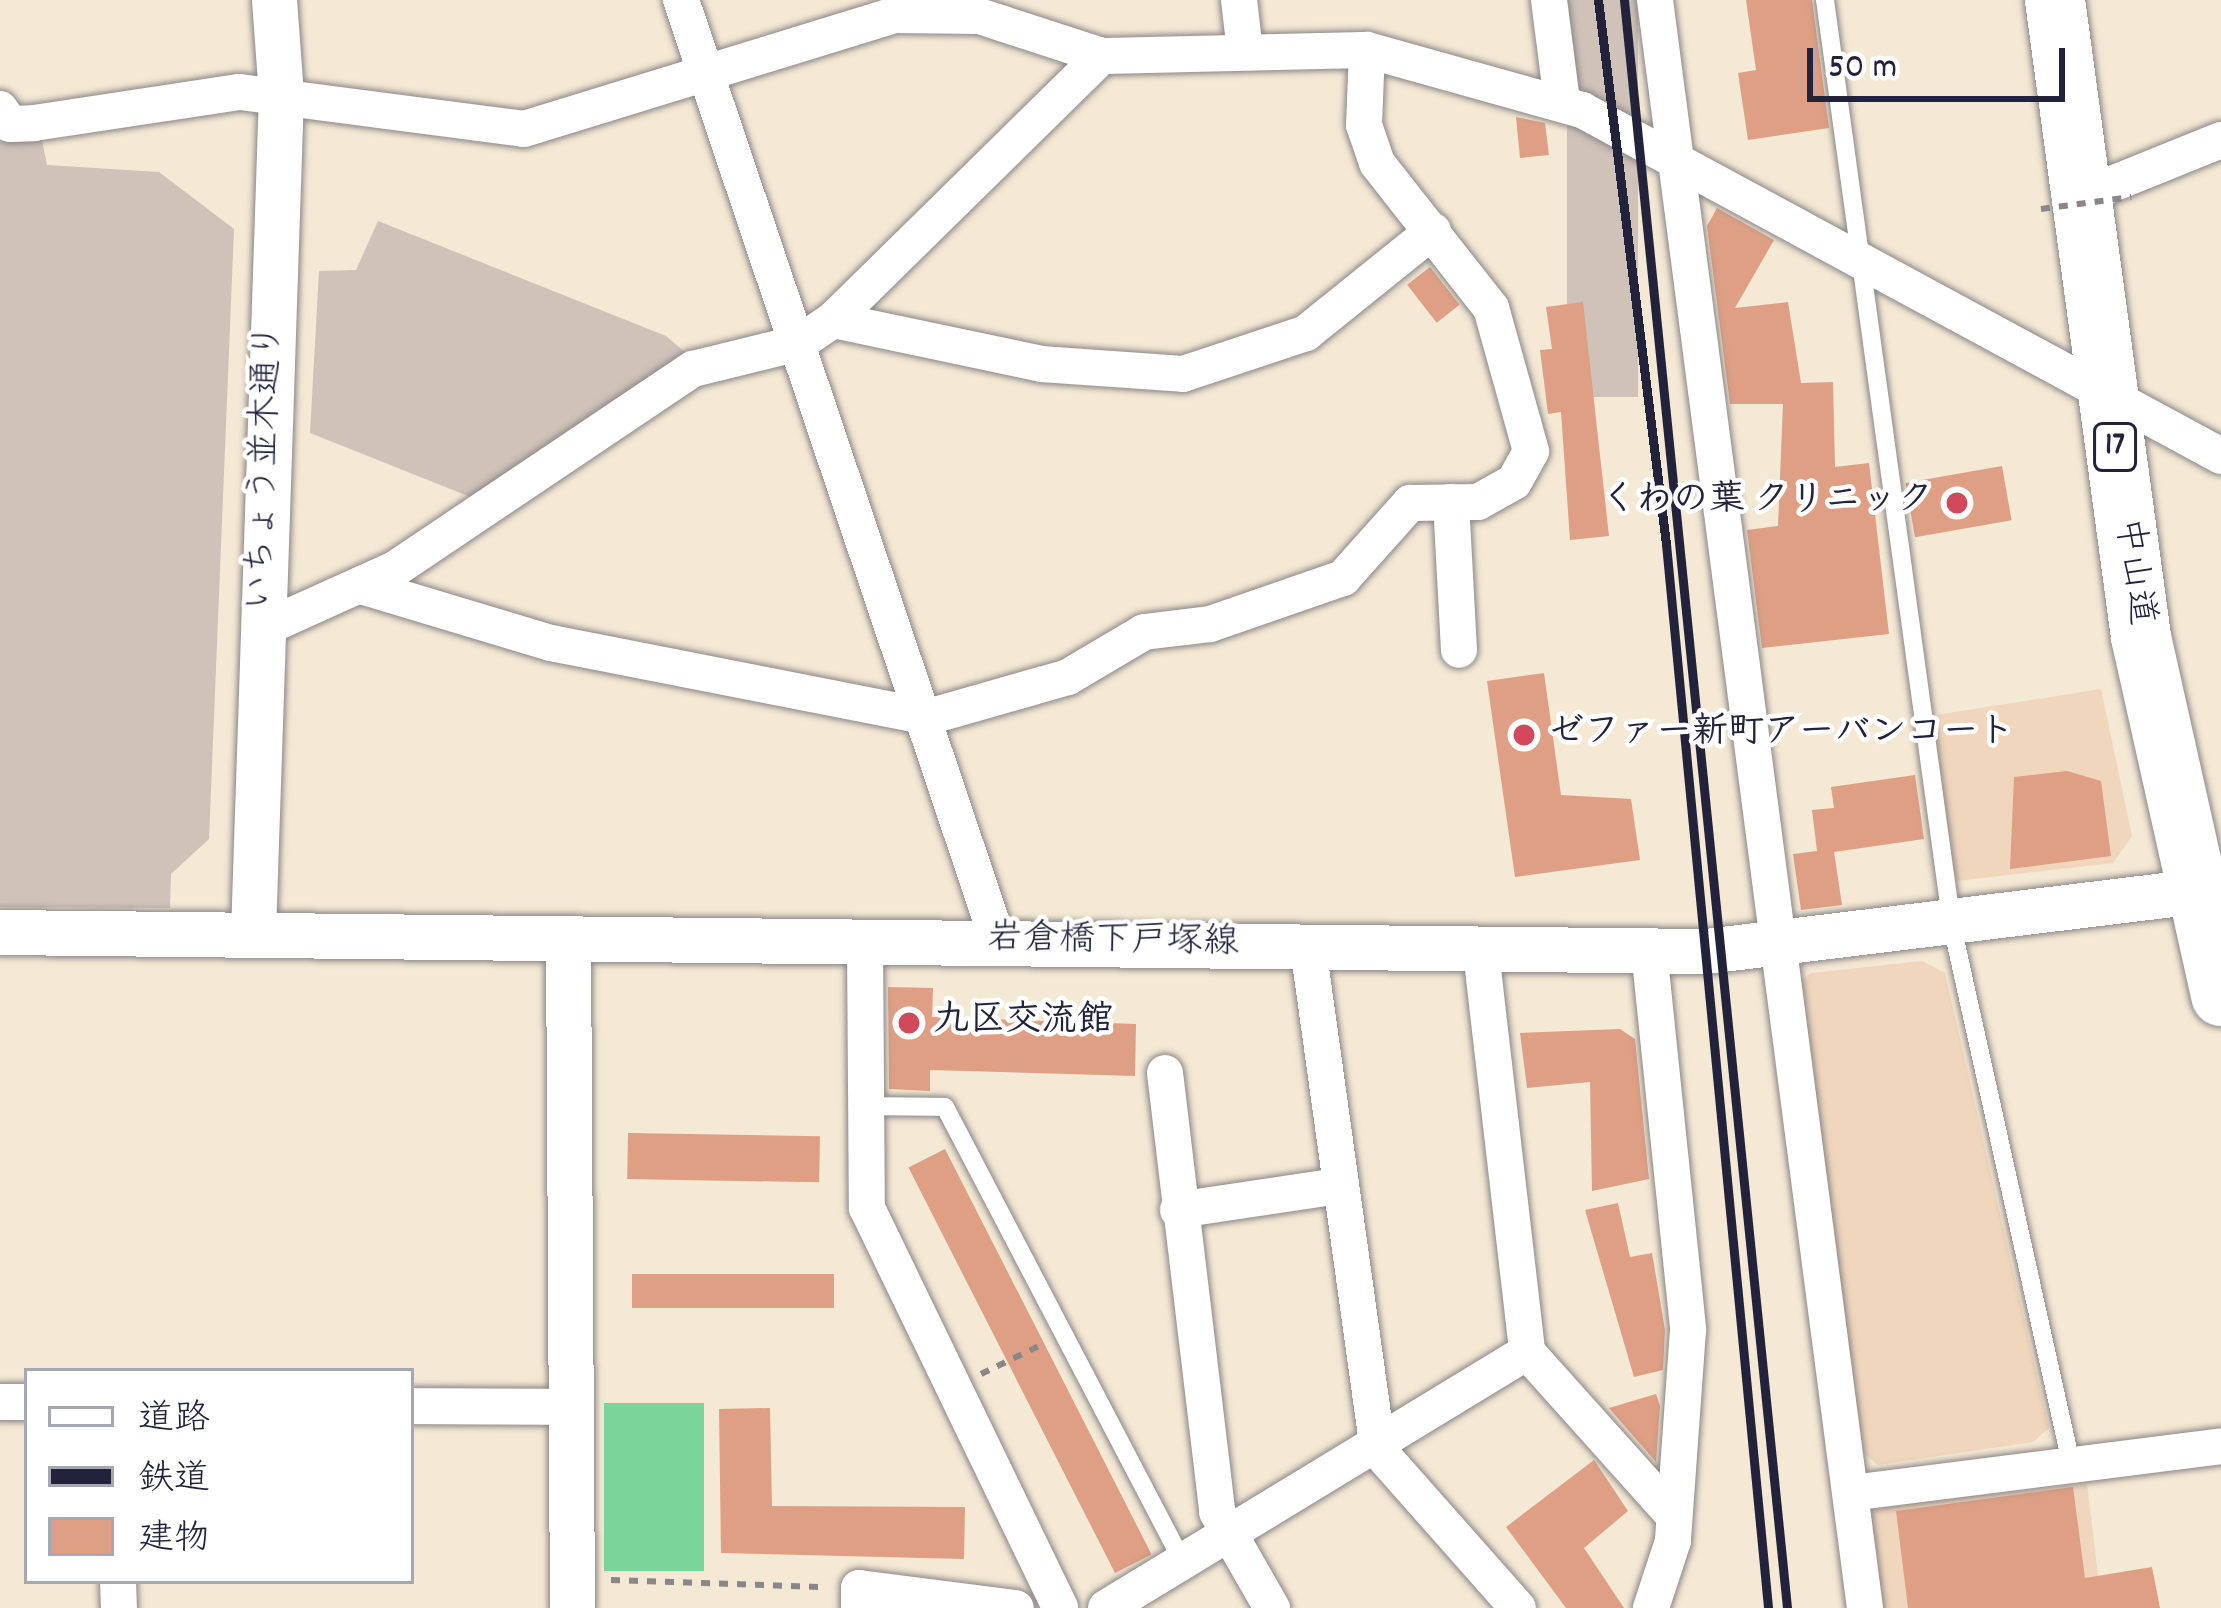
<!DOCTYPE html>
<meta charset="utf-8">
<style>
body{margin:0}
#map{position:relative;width:2221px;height:1608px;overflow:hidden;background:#f4e9d4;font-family:Dekko,"Klee One",sans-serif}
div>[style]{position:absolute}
.built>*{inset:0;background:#f0d6bc}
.industrial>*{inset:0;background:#cec2b9;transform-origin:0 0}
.green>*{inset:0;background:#7bd49a;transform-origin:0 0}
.building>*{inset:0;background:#de9f84;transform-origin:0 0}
.path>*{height:6px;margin-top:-3px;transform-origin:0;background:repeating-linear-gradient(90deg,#8b8688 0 9px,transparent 0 18px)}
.roads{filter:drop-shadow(0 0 3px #8b8688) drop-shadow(0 0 3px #8b8688)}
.service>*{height:18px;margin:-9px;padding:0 9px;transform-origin:9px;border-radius:9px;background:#fff}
.minor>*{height:36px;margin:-18px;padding:0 18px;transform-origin:18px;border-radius:18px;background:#fff}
.tertiary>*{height:45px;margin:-22.5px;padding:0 22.5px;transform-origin:22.5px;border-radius:22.5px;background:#fff}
.trunk>*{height:60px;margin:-30px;padding:0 30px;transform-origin:30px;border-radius:30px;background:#fff}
.rail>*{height:9px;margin:-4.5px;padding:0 4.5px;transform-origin:4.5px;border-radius:4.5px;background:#22223b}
.path-bridge>*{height:6px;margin-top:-3px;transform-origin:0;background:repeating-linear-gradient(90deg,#8b8688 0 9px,transparent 0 18px)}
.dots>*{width:33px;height:33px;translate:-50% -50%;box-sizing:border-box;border:6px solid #fff;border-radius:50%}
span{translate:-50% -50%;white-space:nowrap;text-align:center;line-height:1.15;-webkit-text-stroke:9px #fff;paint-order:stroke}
.shield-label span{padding:3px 9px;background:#fff;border:3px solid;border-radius:9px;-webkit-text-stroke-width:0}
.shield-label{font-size:33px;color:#22223b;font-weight:700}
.street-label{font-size:36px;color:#22223b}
.poi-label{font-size:36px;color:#22223b;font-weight:700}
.right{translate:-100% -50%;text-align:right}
.left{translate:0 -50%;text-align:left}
.legend{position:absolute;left:24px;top:1368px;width:390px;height:216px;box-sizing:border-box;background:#fff;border:3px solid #a7a7b1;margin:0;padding:15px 21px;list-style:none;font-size:36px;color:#22223b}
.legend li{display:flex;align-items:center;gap:24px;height:60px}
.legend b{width:60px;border:3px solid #a7a7b1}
.scale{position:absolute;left:1807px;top:48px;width:258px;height:54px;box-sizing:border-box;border:6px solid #22223b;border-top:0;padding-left:15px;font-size:36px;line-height:42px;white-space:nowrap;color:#22223b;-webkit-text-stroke:9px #fff;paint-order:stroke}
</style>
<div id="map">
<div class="built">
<i style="clip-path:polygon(2101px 689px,2132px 836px,2113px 863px,1956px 881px,1930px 716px)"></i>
<i style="clip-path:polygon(1922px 961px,1945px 973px,2049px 1428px,2033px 1442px,1878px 1465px,1856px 1447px,1796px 985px,1811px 973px)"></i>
<i style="clip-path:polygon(2087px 1484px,2102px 1608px,1880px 1608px,1867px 1517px,1881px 1506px)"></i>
</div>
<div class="industrial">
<i style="left:1567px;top:0;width:71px;height:397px"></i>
<i style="clip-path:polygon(41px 136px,47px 165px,159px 172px,234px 229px,209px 839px,171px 874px,170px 908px,0 907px,0 142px)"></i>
<i style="clip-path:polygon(378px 221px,666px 336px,693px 359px,483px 502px,310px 433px,319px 271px,356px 270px)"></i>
</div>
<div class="green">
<i style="left:604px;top:1403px;width:100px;height:168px"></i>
</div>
<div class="building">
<i style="clip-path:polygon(1746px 0,1812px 0,1829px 128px,1748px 140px,1738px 73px,1756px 70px)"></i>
<i style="clip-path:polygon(1516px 117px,1545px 123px,1549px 155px,1520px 158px)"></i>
<i style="clip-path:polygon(1717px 208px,1774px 240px,1735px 308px,1788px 302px,1801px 383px,1833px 382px,1835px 467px,1869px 463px,1889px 634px,1762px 648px,1747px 530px,1778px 526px,1783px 404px,1730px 404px,1707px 226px)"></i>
<i style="left:1430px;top:267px;width:48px;height:29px;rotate:52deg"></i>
<i style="clip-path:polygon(1583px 302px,1609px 536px,1570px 540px,1561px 412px,1548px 414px,1540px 350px,1552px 349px,1546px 307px)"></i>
<i style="left:2002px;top:466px;width:55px;height:98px;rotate:80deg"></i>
<i style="clip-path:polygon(1544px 673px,1561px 795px,1631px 799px,1640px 860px,1515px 877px,1487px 681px)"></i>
<i style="clip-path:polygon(2067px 771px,2101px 781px,2111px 856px,2010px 869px,2014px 777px)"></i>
<i style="clip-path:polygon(1915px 775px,1924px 839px,1834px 852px,1842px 905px,1801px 910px,1793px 854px,1817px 851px,1812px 810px,1834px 808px,1831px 787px)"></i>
<i style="clip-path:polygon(888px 987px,933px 988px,932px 1017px,1136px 1024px,1135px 1076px,930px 1070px,930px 1091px,889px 1089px)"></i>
<i style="clip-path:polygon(1620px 1029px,1635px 1039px,1649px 1179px,1592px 1191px,1590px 1082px,1527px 1088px,1520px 1033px)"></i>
<i style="left:628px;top:1133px;width:192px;height:46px;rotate:1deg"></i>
<i style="left:945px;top:1149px;width:455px;height:41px;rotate:63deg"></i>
<i style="clip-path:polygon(1618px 1203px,1630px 1257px,1652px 1253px,1665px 1330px,1663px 1370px,1634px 1377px,1585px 1210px)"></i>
<i style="left:632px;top:1274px;width:202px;height:34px"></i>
<i style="clip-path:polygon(1656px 1394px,1660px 1406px,1656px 1462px,1609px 1408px)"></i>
<i style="clip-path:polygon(770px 1408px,772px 1506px,965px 1507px,964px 1559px,721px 1553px,719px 1409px)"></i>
<i style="clip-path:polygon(1594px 1460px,1628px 1511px,1584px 1548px,1624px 1608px,1566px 1608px,1506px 1527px)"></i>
<i style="clip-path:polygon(2073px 1487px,2085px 1578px,2152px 1567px,2160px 1608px,1908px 1608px,1896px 1511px)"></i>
</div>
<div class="path">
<i style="left:981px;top:1374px;width:64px;rotate:-25.8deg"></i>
<i style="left:611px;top:1580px;width:215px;rotate:1.9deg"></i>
</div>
<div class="roads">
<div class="service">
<i style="left:1825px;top:0;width:935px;rotate:82.19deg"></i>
<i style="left:1952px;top:926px;width:550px;rotate:77.51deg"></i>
<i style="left:868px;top:1106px;width:77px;rotate:0.7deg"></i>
<i style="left:945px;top:1107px;width:518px;rotate:62.4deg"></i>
</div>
<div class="minor">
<i style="left:681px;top:0;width:993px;rotate:71.38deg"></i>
<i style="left:1239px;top:0;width:51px;rotate:83.3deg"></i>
<i style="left:1549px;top:0;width:102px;rotate:82.7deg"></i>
<i style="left:1655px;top:0;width:1622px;rotate:82.56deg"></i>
<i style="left:0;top:109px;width:18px;rotate:56deg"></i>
<i style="left:10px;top:124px;width:24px;rotate:-2deg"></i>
<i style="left:34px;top:123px;width:208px;rotate:-8.6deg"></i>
<i style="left:240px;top:92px;width:286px;rotate:7.4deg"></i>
<i style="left:524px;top:129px;width:387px;rotate:-17.1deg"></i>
<i style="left:894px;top:15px;width:85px;rotate:0.7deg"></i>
<i style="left:979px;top:16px;width:129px;rotate:18deg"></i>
<i style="left:1102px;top:56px;width:265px;rotate:-1.3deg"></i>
<i style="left:1367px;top:50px;width:223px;rotate:15.6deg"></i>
<i style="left:1582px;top:110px;width:727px;rotate:28.43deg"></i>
<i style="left:2080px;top:197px;width:152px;rotate:-22deg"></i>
<i style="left:833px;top:320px;width:213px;rotate:11.9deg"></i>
<i style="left:1041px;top:364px;width:142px;rotate:4deg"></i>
<i style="left:1183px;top:374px;width:130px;rotate:-18.4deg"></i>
<i style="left:1306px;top:333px;width:163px;rotate:-38.8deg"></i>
<i style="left:1451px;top:502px;width:148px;rotate:86.9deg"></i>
<i style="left:361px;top:586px;width:198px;rotate:16.7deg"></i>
<i style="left:551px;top:643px;width:384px;rotate:11.1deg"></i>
<i style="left:928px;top:717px;width:146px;rotate:-15.9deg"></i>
<i style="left:1068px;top:677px;width:88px;rotate:-30.6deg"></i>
<i style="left:1144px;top:632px;width:66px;rotate:-6.9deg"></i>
<i style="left:1210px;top:624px;width:141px;rotate:-19.1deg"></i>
<i style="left:1343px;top:578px;width:101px;rotate:-48.2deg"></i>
<i style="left:1410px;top:503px;width:68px;rotate:-0.8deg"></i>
<i style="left:1478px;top:502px;width:41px;rotate:-29.1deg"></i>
<i style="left:1514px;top:482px;width:35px;rotate:-61deg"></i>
<i style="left:1531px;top:451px;width:148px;rotate:-105.6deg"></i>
<i style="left:1491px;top:308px;width:184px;rotate:-128.2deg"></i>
<i style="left:1377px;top:163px;width:40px;rotate:-108.9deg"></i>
<i style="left:1364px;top:125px;width:75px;rotate:-87.7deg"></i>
<i style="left:262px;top:629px;width:146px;rotate:-24.3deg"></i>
<i style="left:395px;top:569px;width:359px;rotate:-33.9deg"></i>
<i style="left:693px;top:369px;width:109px;rotate:-13.8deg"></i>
<i style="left:799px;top:343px;width:41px;rotate:-34.1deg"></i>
<i style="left:833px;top:320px;width:377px;rotate:-44.5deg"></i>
<i style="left:865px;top:943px;width:265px;rotate:89.6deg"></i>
<i style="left:867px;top:1208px;width:444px;rotate:64.2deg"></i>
<i style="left:1308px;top:947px;width:508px;rotate:82.08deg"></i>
<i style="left:1378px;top:1450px;width:211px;rotate:48.5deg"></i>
<i style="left:1649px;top:950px;width:382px;rotate:84.1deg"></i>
<i style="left:1688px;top:1330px;width:212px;rotate:94.1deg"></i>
<i style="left:1673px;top:1541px;width:71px;rotate:108.2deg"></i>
<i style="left:1481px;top:952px;width:403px;rotate:83.4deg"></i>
<i style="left:1527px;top:1352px;width:220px;rotate:48.1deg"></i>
<i style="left:1165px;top:1073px;width:442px;rotate:83.2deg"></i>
<i style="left:1217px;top:1512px;width:111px;rotate:60.2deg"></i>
<i style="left:1178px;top:1210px;width:162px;rotate:-8.5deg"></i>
<i style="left:0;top:1402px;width:27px"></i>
<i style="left:411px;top:1406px;width:164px;rotate:0.3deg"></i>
<i style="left:1851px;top:1493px;width:373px;rotate:-7.2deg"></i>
<i style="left:118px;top:1581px;width:27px;rotate:88deg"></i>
<i style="left:859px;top:1608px;width:20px;rotate:-90deg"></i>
<i style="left:859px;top:1588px;width:158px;rotate:7.3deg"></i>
<i style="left:1106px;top:1608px;width:493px;rotate:-31.3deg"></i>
</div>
<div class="tertiary">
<i style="left:0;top:932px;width:1706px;rotate:0.64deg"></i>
<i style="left:1706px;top:951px;width:519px;rotate:-6.97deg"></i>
<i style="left:253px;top:933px;width:838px;rotate:-88.09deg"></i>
<i style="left:281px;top:95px;width:95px;rotate:-94.2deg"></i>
<i style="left:568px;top:940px;width:668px;rotate:89.66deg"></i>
</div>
<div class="trunk">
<i style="left:2055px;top:0;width:643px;rotate:82.31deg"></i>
<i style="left:2141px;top:637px;width:368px;rotate:77.4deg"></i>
</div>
</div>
<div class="rail">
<i style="left:1598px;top:0;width:548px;rotate:82.87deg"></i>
<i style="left:1666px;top:544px;width:1069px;rotate:84.52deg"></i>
<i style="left:1624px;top:0;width:1616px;rotate:84.21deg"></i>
</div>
<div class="path-bridge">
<i style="left:2041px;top:209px;width:91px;rotate:-7.6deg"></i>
</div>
<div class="dots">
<i style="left:1957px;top:503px;background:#d1495b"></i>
<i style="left:1524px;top:735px;background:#d1495b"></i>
<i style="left:909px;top:1023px;background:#d1495b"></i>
</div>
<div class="shield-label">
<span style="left:2115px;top:447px">17</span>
</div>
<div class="street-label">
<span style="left:267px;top:467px;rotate:-88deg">いちょう並木通り</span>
<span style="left:2132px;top:572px;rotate:82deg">中山道</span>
<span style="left:1113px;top:943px;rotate:1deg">岩倉橋下戸塚線</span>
</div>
<div class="poi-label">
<span class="right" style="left:1933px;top:503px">くわの葉 クリニック</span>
<span class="left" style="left:1548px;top:735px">ゼファー新町アーバンコート</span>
<span class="left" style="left:933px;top:1023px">九区交流館</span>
</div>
<ul class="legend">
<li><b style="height:15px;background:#fff"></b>道路</li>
<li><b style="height:15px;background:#22223b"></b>鉄道</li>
<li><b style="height:33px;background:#de9f84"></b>建物</li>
</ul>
<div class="scale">50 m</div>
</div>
